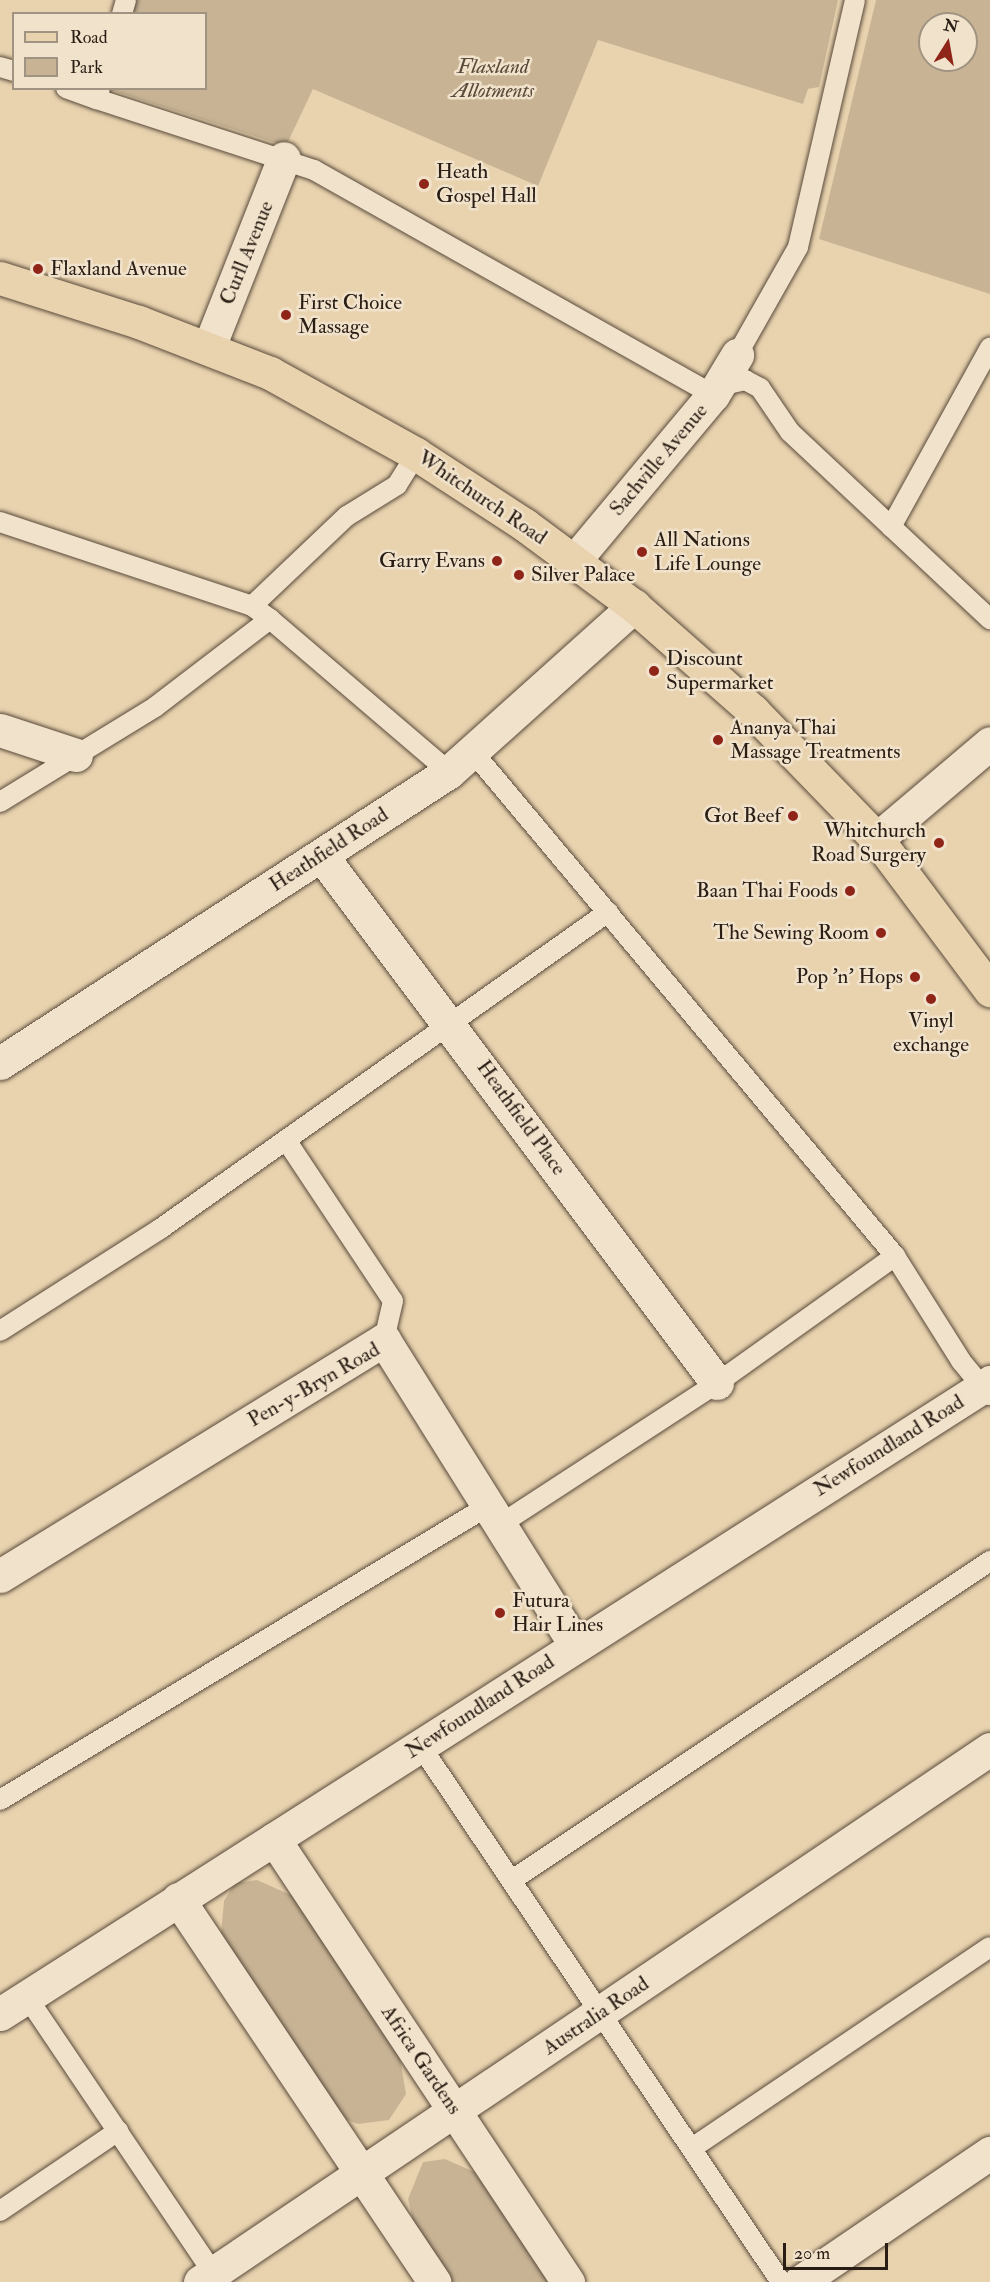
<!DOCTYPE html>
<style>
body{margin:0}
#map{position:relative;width:990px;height:2282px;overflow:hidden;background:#e9d3af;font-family:"IM FELL Double Pica",serif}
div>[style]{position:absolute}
.green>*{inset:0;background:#c8b495}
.roads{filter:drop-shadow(0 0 2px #594a3b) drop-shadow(0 0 2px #594a3b)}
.lane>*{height:20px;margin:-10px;padding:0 10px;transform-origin:10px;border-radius:10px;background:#f1e2cb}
.street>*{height:33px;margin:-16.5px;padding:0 16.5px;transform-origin:16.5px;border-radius:16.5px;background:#f1e2cb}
.primary>*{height:33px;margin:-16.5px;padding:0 16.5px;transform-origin:16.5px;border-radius:16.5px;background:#e9d3af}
.dots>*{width:16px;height:16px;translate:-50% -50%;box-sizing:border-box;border:3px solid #f1e2cb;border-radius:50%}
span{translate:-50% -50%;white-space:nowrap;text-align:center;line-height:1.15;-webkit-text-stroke:5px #f1e2cb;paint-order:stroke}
.park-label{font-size:21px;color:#594a3b;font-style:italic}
.poi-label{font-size:21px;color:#291d14}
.left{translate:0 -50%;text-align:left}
.right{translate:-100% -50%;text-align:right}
.street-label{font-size:21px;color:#291d14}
.legend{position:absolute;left:12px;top:12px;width:195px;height:78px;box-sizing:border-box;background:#f1e2cb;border:2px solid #a19382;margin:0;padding:8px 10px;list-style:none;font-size:18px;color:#291d14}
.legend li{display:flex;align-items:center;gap:12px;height:30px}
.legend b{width:30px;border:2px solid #a19382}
.north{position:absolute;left:918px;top:12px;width:60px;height:60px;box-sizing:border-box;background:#f1e2cb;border:2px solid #a19382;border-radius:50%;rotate:11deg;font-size:16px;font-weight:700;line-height:24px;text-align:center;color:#291d14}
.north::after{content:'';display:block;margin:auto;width:21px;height:27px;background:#8f2418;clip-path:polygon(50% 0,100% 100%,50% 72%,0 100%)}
.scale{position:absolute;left:783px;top:2243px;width:105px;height:27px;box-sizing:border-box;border:3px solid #291d14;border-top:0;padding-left:8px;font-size:18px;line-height:21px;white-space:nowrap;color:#291d14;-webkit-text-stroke:4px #f1e2cb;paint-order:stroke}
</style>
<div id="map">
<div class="green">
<i style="clip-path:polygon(136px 0,838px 0,819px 87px,808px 89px,803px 104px,598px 40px,538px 186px,313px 89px,286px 146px,108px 89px,206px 88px,206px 14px,132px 13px)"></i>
<i style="clip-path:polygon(evenodd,876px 0,990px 0,990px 294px,819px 239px,876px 0,930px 24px,966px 24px,966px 60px,930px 60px,930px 24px)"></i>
<i style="clip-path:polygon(257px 1880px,293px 1896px,400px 2058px,406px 2094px,389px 2120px,358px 2124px,342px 2118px,229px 1958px,221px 1933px,224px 1901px,235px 1883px)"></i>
<i style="clip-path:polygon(445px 2159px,481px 2175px,552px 2282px,447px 2282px,417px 2237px,408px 2199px,423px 2162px)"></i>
</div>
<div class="roads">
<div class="lane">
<i style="left:122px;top:14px;width:15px;rotate:-74deg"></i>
<i style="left:0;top:67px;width:15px;rotate:16deg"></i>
<i style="left:66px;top:88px;width:33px;rotate:20deg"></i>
<i style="left:97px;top:99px;width:11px;rotate:-75deg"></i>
<i style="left:97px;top:99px;width:228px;rotate:18.1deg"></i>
<i style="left:314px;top:170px;width:458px;rotate:29.4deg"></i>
<i style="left:737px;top:355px;width:124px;rotate:-60.5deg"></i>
<i style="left:798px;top:247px;width:253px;rotate:-77deg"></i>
<i style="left:719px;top:386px;width:27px;rotate:-13deg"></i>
<i style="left:745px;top:380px;width:17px;rotate:28deg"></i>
<i style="left:760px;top:388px;width:53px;rotate:55.7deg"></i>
<i style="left:790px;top:432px;width:274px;rotate:43.1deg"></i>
<i style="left:0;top:522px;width:266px;rotate:18.4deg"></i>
<i style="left:252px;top:606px;width:22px;rotate:36deg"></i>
<i style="left:891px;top:527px;width:205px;rotate:-61.1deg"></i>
<i style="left:252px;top:606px;width:131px;rotate:-43.5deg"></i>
<i style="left:347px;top:516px;width:59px;rotate:-31.8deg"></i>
<i style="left:397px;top:485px;width:36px;rotate:-58deg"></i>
<i style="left:473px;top:752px;width:657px;rotate:50.06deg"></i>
<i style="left:895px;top:1256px;width:124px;rotate:57.8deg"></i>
<i style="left:961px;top:1361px;width:44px;rotate:50.5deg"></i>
<i style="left:0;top:802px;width:182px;rotate:-31.5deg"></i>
<i style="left:155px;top:707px;width:145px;rotate:-37.4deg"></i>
<i style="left:270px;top:619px;width:235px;rotate:40.5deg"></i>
<i style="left:286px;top:1140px;width:193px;rotate:56.4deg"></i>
<i style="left:393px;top:1301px;width:40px;rotate:103deg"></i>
<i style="left:0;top:1331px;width:190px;rotate:-32.5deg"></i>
<i style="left:160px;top:1229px;width:549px;rotate:-35.28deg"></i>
<i style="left:498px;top:1526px;width:262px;rotate:-33.1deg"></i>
<i style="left:717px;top:1383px;width:219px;rotate:-35.5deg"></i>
<i style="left:420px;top:1745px;width:647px;rotate:56.09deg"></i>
<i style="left:0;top:1800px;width:570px;rotate:-31.07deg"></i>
<i style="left:512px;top:1880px;width:575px;rotate:-33.72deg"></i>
<i style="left:27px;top:1997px;width:341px;rotate:56deg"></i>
<i style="left:692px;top:2148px;width:359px;rotate:-34deg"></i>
<i style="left:0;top:2211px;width:143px;rotate:-34.1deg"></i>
</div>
<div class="street">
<i style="left:209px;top:347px;width:203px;rotate:-68.4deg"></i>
<i style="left:574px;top:561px;width:217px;rotate:-50.1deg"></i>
<i style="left:713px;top:395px;width:47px;rotate:-59deg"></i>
<i style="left:0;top:730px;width:80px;rotate:18.2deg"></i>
<i style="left:877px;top:839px;width:148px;rotate:-40.3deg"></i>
<i style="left:321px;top:855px;width:660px;rotate:53.13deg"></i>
<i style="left:0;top:1063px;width:535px;rotate:-32.95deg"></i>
<i style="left:449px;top:772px;width:249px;rotate:-41.9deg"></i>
<i style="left:0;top:1576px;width:451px;rotate:-31.6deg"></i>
<i style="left:384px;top:1340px;width:361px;rotate:57.9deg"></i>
<i style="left:274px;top:1839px;width:532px;rotate:56.43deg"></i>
<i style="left:178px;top:1899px;width:461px;rotate:56.2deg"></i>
<i style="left:0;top:2014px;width:1175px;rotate:-32.55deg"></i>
<i style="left:200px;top:2282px;width:953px;rotate:-34.01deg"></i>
<i style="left:800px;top:2282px;width:230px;rotate:-34.2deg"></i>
</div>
<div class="primary">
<i style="left:0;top:278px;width:146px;rotate:17.6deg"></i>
<i style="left:139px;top:322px;width:141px;rotate:21.3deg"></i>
<i style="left:270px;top:373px;width:167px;rotate:29deg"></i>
<i style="left:416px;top:454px;width:130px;rotate:33.1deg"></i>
<i style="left:525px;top:525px;width:136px;rotate:36.6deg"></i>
<i style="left:634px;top:606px;width:159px;rotate:41.4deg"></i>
<i style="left:753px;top:711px;width:178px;rotate:45.9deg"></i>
<i style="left:877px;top:839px;width:189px;rotate:53.2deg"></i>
</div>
</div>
<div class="dots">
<i style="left:424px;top:184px;background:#8f2418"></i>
<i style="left:38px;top:269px;background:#8f2418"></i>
<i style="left:286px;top:315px;background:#8f2418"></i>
<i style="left:642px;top:552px;background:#8f2418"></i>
<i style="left:497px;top:561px;background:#8f2418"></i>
<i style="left:519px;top:575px;background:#8f2418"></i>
<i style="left:654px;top:671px;background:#8f2418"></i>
<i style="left:718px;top:740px;background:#8f2418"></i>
<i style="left:793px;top:816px;background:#8f2418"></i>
<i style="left:939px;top:843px;background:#8f2418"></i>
<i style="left:850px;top:891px;background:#8f2418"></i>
<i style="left:881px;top:933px;background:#8f2418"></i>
<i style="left:915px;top:977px;background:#8f2418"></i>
<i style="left:931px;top:999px;background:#8f2418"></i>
<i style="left:500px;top:1613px;background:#8f2418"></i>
</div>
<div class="park-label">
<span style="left:493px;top:79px">Flaxland<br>Allotments</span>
</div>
<div class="poi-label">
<span class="left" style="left:436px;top:184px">Heath<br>Gospel Hall</span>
<span class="left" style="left:50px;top:269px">Flaxland Avenue</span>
<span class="left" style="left:298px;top:315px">First Choice<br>Massage</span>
<span class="left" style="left:654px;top:552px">All Nations<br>Life Lounge</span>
<span class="right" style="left:485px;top:561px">Garry Evans</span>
<span class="left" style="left:531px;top:575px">Silver Palace</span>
<span class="left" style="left:666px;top:671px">Discount<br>Supermarket</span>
<span class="left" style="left:730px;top:740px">Ananya Thai<br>Massage Treatments</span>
<span class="right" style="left:781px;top:816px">Got Beef</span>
<span class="right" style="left:926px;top:843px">Whitchurch<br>Road Surgery</span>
<span class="right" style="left:838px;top:891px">Baan Thai Foods</span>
<span class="right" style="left:869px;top:933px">The Sewing Room</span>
<span class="right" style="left:903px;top:977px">Pop 'n' Hops</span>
<span style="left:931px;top:1033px">Vinyl<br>exchange</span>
<span class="left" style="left:512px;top:1613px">Futura<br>Hair Lines</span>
</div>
<div class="street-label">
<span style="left:247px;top:253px;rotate:-68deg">Curll Avenue</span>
<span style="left:659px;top:460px;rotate:-50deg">Sachville Avenue</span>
<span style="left:482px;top:498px;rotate:34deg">Whitchurch Road</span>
<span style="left:329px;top:850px;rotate:-33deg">Heathfield Road</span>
<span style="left:521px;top:1118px;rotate:54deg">Heathfield Place</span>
<span style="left:314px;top:1385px;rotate:-30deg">Pen-y-Bryn Road</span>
<span style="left:889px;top:1446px;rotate:-32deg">Newfoundland Road</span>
<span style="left:480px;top:1707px;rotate:-33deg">Newfoundland Road</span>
<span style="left:596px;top:2016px;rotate:-34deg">Australia Road</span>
<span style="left:421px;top:2060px;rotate:56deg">Africa Gardens</span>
</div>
<ul class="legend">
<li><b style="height:8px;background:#e9d3af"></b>Road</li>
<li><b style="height:16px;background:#c8b495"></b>Park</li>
</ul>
<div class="north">N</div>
<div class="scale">20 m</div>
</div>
